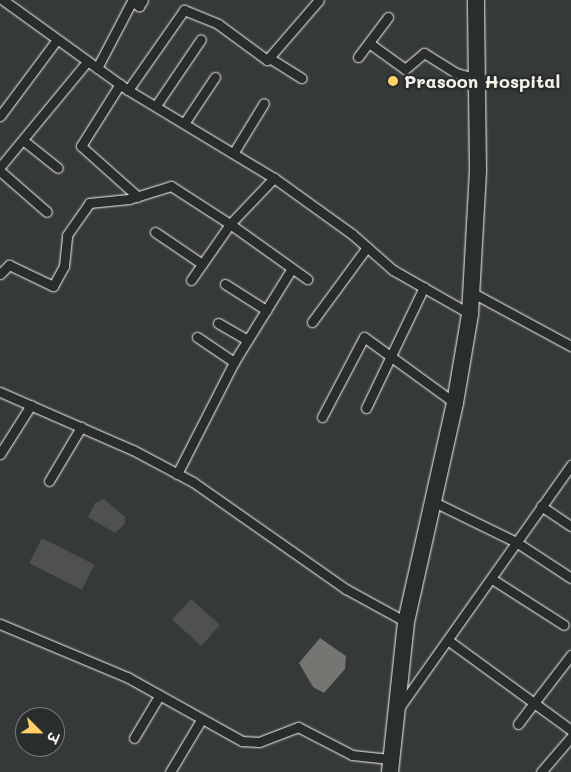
<!DOCTYPE html>
<meta charset="utf-8">
<style>
body{margin:0}
#map{position:relative;width:571px;height:772px;overflow:hidden;background:#363939;font-family:Mali,"Playpen Sans Deva",sans-serif}
div>[style]{position:absolute}
.green>*{inset:0;background:#4e514f;transform-origin:0 0}
.water>*{inset:0;background:#757572}
.roads{filter:drop-shadow(0 0 1px #f4f1e8) drop-shadow(0 0 1px #f4f1e8)}
.street>*{height:9px;margin:-4.5px;padding:0 4.5px;transform-origin:4.5px;border-radius:4.5px;background:#2a2d2e}
.highway>*{height:16px;margin:-8px;padding:0 8px;transform-origin:8px;border-radius:8px;background:#2a2d2e}
.dots>*{width:14px;height:14px;translate:-50% -50%;box-sizing:border-box;border:2px solid #2a2d2e;border-radius:50%}
span{translate:-50% -50%;white-space:nowrap;text-align:center;line-height:1.15;-webkit-text-stroke:5px #2a2d2e;paint-order:stroke}
.poi-label{font-size:18px;color:#f4f1e8;font-weight:700}
.left{translate:0 -50%;text-align:left}
.north{position:absolute;left:15px;top:707px;width:50px;height:50px;box-sizing:border-box;background:#2a2d2e;border:1px solid #7b7b78;border-radius:50%;rotate:113deg;font-size:14px;font-weight:700;line-height:20px;text-align:center;color:#f4f1e8}
.north::after{content:'';display:block;margin:auto;width:18px;height:22px;background:#ffd166;clip-path:polygon(50% 0,100% 100%,50% 72%,0 100%)}
</style>
<div id="map">
<div class="green">
<i style="clip-path:polygon(104px 499px,125px 517px,125px 524px,115px 533px,88px 517px,95px 503px)"></i>
<i style="left:42px;top:538px;width:59px;height:28px;rotate:27deg"></i>
<i style="left:191px;top:599px;width:39px;height:28px;rotate:42deg"></i>
</div>
<div class="water">
<i style="clip-path:polygon(320px 638px,346px 656px,345px 669px,324px 693px,313px 687px,299px 663px)"></i>
</div>
<div class="roads">
<div class="street">
<i style="left:3px;top:0;width:154px;rotate:35.8deg"></i>
<i style="left:128px;top:90px;width:170px;rotate:31.1deg"></i>
<i style="left:274px;top:178px;width:96px;rotate:35.7deg"></i>
<i style="left:352px;top:234px;width:55px;rotate:41.3deg"></i>
<i style="left:393px;top:270px;width:89px;rotate:29.7deg"></i>
<i style="left:369px;top:43px;width:44px;rotate:35.8deg"></i>
<i style="left:405px;top:69px;width:25px;rotate:-40deg"></i>
<i style="left:424px;top:53px;width:38px;rotate:32deg"></i>
<i style="left:456px;top:73px;width:24px;rotate:15deg"></i>
<i style="left:358px;top:57px;width:50px;rotate:-53.1deg"></i>
<i style="left:271px;top:59px;width:36px;rotate:32deg"></i>
<i style="left:97px;top:68px;width:76px;rotate:-62.4deg"></i>
<i style="left:132px;top:1px;width:9px;rotate:36deg"></i>
<i style="left:139px;top:6px;width:7px;rotate:-56deg"></i>
<i style="left:120px;top:84px;width:73px;rotate:122.2deg"></i>
<i style="left:81px;top:146px;width:76px;rotate:41.8deg"></i>
<i style="left:128px;top:90px;width:98px;rotate:-55deg"></i>
<i style="left:184px;top:10px;width:37px;rotate:22deg"></i>
<i style="left:218px;top:24px;width:61px;rotate:36.3deg"></i>
<i style="left:267px;top:60px;width:79px;rotate:-49.1deg"></i>
<i style="left:157px;top:104px;width:78px;rotate:-55.9deg"></i>
<i style="left:0;top:116px;width:94px;rotate:-53.3deg"></i>
<i style="left:185px;top:122px;width:54px;rotate:-56.3deg"></i>
<i style="left:24px;top:141px;width:43px;rotate:38.5deg"></i>
<i style="left:234px;top:152px;width:57px;rotate:-58.5deg"></i>
<i style="left:0;top:167px;width:136px;rotate:-50.4deg"></i>
<i style="left:0;top:171px;width:62px;rotate:41.1deg"></i>
<i style="left:155px;top:232px;width:57px;rotate:34.2deg"></i>
<i style="left:0;top:274px;width:13px;rotate:-45deg"></i>
<i style="left:9px;top:265px;width:49px;rotate:25.5deg"></i>
<i style="left:53px;top:286px;width:23px;rotate:-61deg"></i>
<i style="left:64px;top:266px;width:31px;rotate:-84deg"></i>
<i style="left:67px;top:235px;width:39px;rotate:-55deg"></i>
<i style="left:89px;top:203px;width:40px;rotate:-5.7deg"></i>
<i style="left:129px;top:199px;width:44px;rotate:-17.2deg"></i>
<i style="left:171px;top:186px;width:70px;rotate:32.8deg"></i>
<i style="left:230px;top:224px;width:64px;rotate:-46.3deg"></i>
<i style="left:191px;top:280px;width:68px;rotate:-55.1deg"></i>
<i style="left:230px;top:224px;width:95px;rotate:35.5deg"></i>
<i style="left:225px;top:284px;width:49px;rotate:32.4deg"></i>
<i style="left:471px;top:292px;width:114px;rotate:28.4deg"></i>
<i style="left:312px;top:322px;width:93px;rotate:-53.7deg"></i>
<i style="left:218px;top:323px;width:34px;rotate:30deg"></i>
<i style="left:197px;top:337px;width:45px;rotate:34deg"></i>
<i style="left:0;top:392px;width:145px;rotate:23.6deg"></i>
<i style="left:133px;top:450px;width:68px;rotate:28.1deg"></i>
<i style="left:193px;top:482px;width:187px;rotate:35deg"></i>
<i style="left:346px;top:589px;width:68px;rotate:28.8deg"></i>
<i style="left:366px;top:408px;width:134px;rotate:-64.4deg"></i>
<i style="left:322px;top:417px;width:90px;rotate:-62.3deg"></i>
<i style="left:364px;top:337px;width:112px;rotate:36deg"></i>
<i style="left:0;top:454px;width:58px;rotate:-57.7deg"></i>
<i style="left:177px;top:474px;width:126px;rotate:-63deg"></i>
<i style="left:234px;top:362px;width:110px;rotate:-58.3deg"></i>
<i style="left:49px;top:481px;width:63px;rotate:-59.3deg"></i>
<i style="left:434px;top:502px;width:91px;rotate:26deg"></i>
<i style="left:516px;top:542px;width:66px;rotate:33.2deg"></i>
<i style="left:541px;top:506px;width:36px;rotate:34deg"></i>
<i style="left:492px;top:579px;width:85px;rotate:32.6deg"></i>
<i style="left:0;top:624px;width:138px;rotate:22.7deg"></i>
<i style="left:127px;top:677px;width:132px;rotate:29.1deg"></i>
<i style="left:242px;top:741px;width:17px;rotate:3deg"></i>
<i style="left:259px;top:742px;width:42px;rotate:-21deg"></i>
<i style="left:298px;top:727px;width:61px;rotate:27.4deg"></i>
<i style="left:352px;top:755px;width:38px;rotate:6deg"></i>
<i style="left:449px;top:641px;width:105px;rotate:36.1deg"></i>
<i style="left:534px;top:703px;width:61px;rotate:-52.4deg"></i>
<i style="left:399px;top:708px;width:298px;rotate:-54.7deg"></i>
<i style="left:518px;top:724px;width:26px;rotate:-53deg"></i>
<i style="left:534px;top:703px;width:46px;rotate:36.1deg"></i>
<i style="left:134px;top:738px;width:49px;rotate:-59.2deg"></i>
<i style="left:170px;top:772px;width:61px;rotate:-59.2deg"></i>
<i style="left:541px;top:772px;width:46px;rotate:-49.4deg"></i>
</div>
<div class="highway">
<i style="left:390px;top:772px;width:151px;rotate:-83.9deg"></i>
<i style="left:406px;top:622px;width:224px;rotate:-77.4deg"></i>
<i style="left:455px;top:403px;width:90px;rotate:-80.4deg"></i>
<i style="left:470px;top:314px;width:143px;rotate:-86.8deg"></i>
<i style="left:478px;top:171px;width:171px;rotate:-90.7deg"></i>
</div>
</div>
<div class="dots">
<i style="left:393px;top:81px;background:#ffd166"></i>
</div>
<div class="poi-label">
<span class="left" style="left:404px;top:81px">Prasoon Hospital</span>
</div>
<div class="north">उ</div>
</div>
